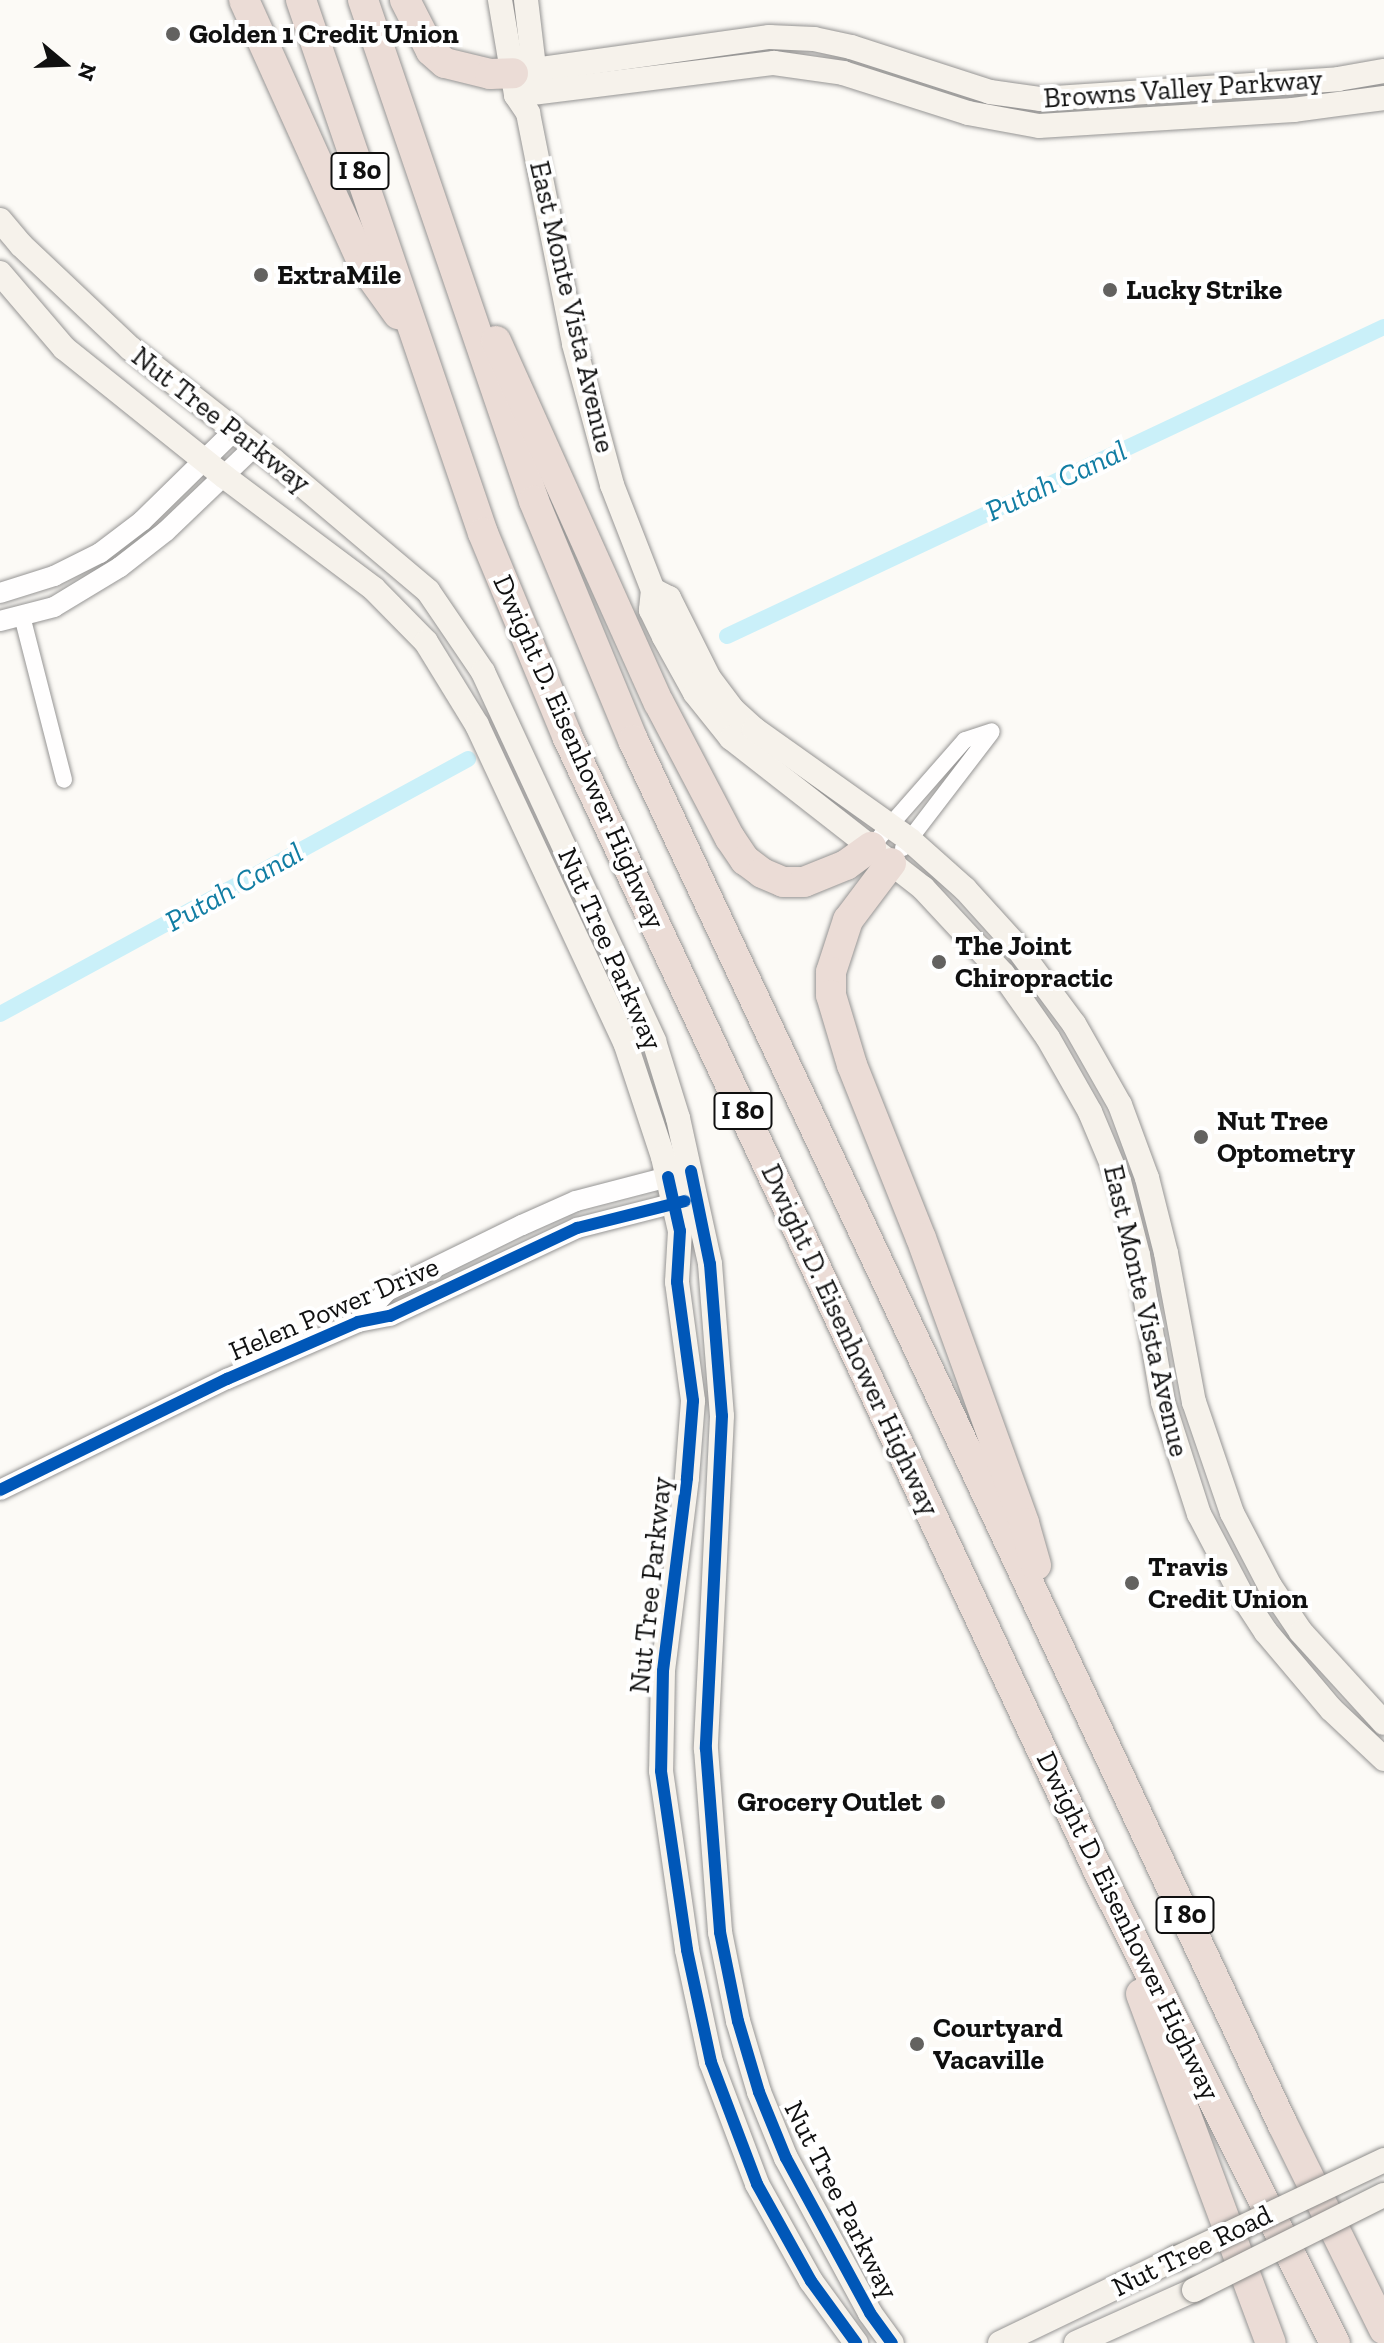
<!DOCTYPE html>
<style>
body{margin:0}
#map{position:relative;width:1384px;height:2343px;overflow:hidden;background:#fcfaf6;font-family:"Zilla Slab",serif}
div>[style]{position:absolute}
.canal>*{height:16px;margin:-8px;padding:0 8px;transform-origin:8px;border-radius:8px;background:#caf0f9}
.roads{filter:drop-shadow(0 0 2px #969594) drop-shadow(0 0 2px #969594)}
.minor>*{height:16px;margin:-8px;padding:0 8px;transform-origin:8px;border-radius:8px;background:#fffefe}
.tertiary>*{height:20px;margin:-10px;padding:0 10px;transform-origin:10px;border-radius:10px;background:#fffefe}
.secondary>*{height:24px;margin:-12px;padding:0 12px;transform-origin:12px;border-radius:12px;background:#f6f2eb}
.motorway>*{height:30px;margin:-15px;padding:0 15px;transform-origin:15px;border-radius:15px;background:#ebdcd6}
.bridges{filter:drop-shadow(0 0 2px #8d8c8a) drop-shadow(0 0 2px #8d8c8a)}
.secondary-bridge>*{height:24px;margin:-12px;padding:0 12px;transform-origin:12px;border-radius:12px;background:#f6f2eb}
.cycleway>*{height:12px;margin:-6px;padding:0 6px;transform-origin:6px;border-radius:6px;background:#0057b8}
.dots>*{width:22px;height:22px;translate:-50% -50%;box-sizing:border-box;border:4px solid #fff;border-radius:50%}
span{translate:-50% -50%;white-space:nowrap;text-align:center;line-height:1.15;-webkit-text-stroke:8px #fff;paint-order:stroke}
.shield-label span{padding:2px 6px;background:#fff;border:2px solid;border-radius:6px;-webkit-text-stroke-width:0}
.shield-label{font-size:26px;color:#101010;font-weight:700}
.poi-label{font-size:28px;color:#101010;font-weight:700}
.left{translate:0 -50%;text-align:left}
.right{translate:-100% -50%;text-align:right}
.street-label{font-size:28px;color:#101010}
.water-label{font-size:30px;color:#117da3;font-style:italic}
.north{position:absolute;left:24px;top:24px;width:80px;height:80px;-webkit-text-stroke:6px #fff;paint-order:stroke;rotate:109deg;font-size:22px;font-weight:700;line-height:32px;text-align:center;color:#101010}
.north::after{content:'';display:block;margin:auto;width:28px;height:36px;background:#101010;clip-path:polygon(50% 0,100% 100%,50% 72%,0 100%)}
</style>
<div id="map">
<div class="canal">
<i style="left:727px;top:636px;width:726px;rotate:-25.19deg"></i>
<i style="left:0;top:1014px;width:533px;rotate:-28.58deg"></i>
</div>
<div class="roads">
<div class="minor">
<i style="left:22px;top:616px;width:169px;rotate:75.6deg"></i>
<i style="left:871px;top:847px;width:142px;rotate:-48.7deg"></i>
<i style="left:965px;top:740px;width:28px;rotate:-18deg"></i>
<i style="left:903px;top:848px;width:145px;rotate:-52.6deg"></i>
</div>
<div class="tertiary">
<i style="left:0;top:593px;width:57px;rotate:-17.5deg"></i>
<i style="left:54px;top:576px;width:51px;rotate:-26.6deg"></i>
<i style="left:100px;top:553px;width:53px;rotate:-37.3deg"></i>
<i style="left:142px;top:521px;width:129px;rotate:-44.4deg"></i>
<i style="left:0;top:621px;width:56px;rotate:-14.5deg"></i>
<i style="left:54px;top:607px;width:77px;rotate:-31.2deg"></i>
<i style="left:120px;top:567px;width:58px;rotate:-38deg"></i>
<i style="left:166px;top:531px;width:123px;rotate:-43.7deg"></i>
<i style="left:358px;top:1322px;width:42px;rotate:-46.9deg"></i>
<i style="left:387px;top:1291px;width:150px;rotate:-26.1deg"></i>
<i style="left:522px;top:1225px;width:59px;rotate:-24deg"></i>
<i style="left:576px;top:1201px;width:107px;rotate:-14.6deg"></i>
<i style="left:0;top:1490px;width:253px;rotate:-26.1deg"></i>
<i style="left:227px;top:1379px;width:143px;rotate:-23.5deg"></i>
<i style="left:358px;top:1322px;width:33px;rotate:-11deg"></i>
<i style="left:390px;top:1316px;width:207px;rotate:-25.2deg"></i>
<i style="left:577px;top:1228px;width:114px;rotate:-14.3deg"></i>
</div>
<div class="secondary">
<i style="left:500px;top:0;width:96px;rotate:80.4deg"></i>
<i style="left:516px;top:95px;width:22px;rotate:56deg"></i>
<i style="left:528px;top:113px;width:236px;rotate:78.7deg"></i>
<i style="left:574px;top:344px;width:146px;rotate:74.9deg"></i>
<i style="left:612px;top:485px;width:113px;rotate:68.7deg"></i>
<i style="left:653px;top:590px;width:20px;rotate:96deg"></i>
<i style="left:651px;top:610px;width:30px;rotate:64deg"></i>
<i style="left:664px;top:637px;width:64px;rotate:61deg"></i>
<i style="left:695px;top:693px;width:58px;rotate:51.3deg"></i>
<i style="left:731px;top:738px;width:244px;rotate:38deg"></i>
<i style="left:923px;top:888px;width:117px;rotate:47.1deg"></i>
<i style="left:1003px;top:974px;width:78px;rotate:54.9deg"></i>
<i style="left:1048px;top:1038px;width:85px;rotate:60.4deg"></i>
<i style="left:1090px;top:1112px;width:75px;rotate:67.2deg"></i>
<i style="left:1119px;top:1181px;width:76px;rotate:75.6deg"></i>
<i style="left:1138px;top:1255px;width:149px;rotate:80.3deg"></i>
<i style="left:1163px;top:1402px;width:118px;rotate:72.2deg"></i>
<i style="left:1199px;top:1514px;width:90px;rotate:62.3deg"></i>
<i style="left:1241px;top:1594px;width:45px;rotate:56.7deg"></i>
<i style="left:1266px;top:1632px;width:101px;rotate:49.8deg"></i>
<i style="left:1331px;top:1709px;width:73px;rotate:43.3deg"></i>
<i style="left:526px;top:0;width:85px;rotate:83.2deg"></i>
<i style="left:513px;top:73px;width:259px;rotate:-8deg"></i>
<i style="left:769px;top:37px;width:45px;rotate:2.5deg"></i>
<i style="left:814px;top:39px;width:38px;rotate:12deg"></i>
<i style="left:851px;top:47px;width:146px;rotate:17.9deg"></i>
<i style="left:990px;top:92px;width:50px;rotate:8deg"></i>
<i style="left:1040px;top:99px;width:299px;rotate:-3.8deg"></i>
<i style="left:1338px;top:79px;width:47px;rotate:-9.9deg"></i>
<i style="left:516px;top:95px;width:260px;rotate:-7.1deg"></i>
<i style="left:774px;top:63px;width:70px;rotate:8.2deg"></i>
<i style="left:843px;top:73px;width:131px;rotate:17.7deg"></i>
<i style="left:968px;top:113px;width:72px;rotate:10.4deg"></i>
<i style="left:1039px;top:126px;width:255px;rotate:-3.6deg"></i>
<i style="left:1293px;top:110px;width:92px;rotate:-7.5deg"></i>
<i style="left:0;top:220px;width:33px;rotate:50deg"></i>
<i style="left:21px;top:245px;width:150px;rotate:43.4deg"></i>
<i style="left:130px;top:348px;width:182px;rotate:38.1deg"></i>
<i style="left:273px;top:460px;width:203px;rotate:40.2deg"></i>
<i style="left:428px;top:591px;width:98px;rotate:55.8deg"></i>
<i style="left:483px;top:672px;width:407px;rotate:65.1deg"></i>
<i style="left:654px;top:1041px;width:81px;rotate:72.7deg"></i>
<i style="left:678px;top:1118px;width:149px;rotate:77.6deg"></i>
<i style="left:710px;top:1264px;width:152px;rotate:85.5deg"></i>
<i style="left:722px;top:1416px;width:333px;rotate:92.8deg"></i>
<i style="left:706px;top:1749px;width:184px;rotate:85.6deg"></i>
<i style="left:720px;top:1932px;width:91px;rotate:78.6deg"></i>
<i style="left:738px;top:2021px;width:74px;rotate:73.5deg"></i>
<i style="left:759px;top:2092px;width:71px;rotate:67.8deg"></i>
<i style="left:786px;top:2158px;width:176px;rotate:61.5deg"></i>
<i style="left:870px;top:2313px;width:37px;rotate:54deg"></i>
<i style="left:0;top:273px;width:99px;rotate:49.5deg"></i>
<i style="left:64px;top:348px;width:206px;rotate:38.7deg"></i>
<i style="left:225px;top:477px;width:186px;rotate:36.9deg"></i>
<i style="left:374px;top:589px;width:74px;rotate:45.5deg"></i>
<i style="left:426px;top:642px;width:97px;rotate:58.4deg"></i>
<i style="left:477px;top:725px;width:350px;rotate:65deg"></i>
<i style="left:625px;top:1042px;width:121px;rotate:71.7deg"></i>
<i style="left:663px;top:1157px;width:76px;rotate:77.1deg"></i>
<i style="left:680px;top:1231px;width:51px;rotate:93.4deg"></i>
<i style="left:677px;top:1282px;width:120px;rotate:82.3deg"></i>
<i style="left:693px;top:1401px;width:77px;rotate:94.5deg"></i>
<i style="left:687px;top:1478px;width:194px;rotate:97.1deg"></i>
<i style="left:663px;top:1671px;width:100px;rotate:91.1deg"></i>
<i style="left:661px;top:1771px;width:181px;rotate:81.7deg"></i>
<i style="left:687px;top:1950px;width:115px;rotate:77.9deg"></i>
<i style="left:711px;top:2062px;width:130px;rotate:69.3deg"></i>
<i style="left:757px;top:2184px;width:111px;rotate:60.9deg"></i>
<i style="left:811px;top:2281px;width:77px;rotate:54deg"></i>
<i style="left:653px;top:590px;width:18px;rotate:27deg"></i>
<i style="left:669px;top:598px;width:89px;rotate:63.4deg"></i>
<i style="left:709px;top:678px;width:39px;rotate:53deg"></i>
<i style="left:732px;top:709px;width:30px;rotate:42deg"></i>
<i style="left:754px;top:729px;width:191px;rotate:35.4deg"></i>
<i style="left:910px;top:840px;width:74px;rotate:41.7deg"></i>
<i style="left:965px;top:889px;width:72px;rotate:47.8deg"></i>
<i style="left:1013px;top:942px;width:102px;rotate:53.4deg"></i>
<i style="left:1074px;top:1024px;width:93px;rotate:60.4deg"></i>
<i style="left:1120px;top:1105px;width:78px;rotate:69.7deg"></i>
<i style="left:1147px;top:1178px;width:77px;rotate:75.8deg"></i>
<i style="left:1166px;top:1253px;width:152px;rotate:79.4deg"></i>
<i style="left:1194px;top:1402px;width:117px;rotate:71.1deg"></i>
<i style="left:1232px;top:1513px;width:82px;rotate:62.5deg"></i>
<i style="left:1270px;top:1586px;width:55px;rotate:56deg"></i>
<i style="left:1301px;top:1632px;width:123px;rotate:47.6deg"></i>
<i style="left:1000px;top:2343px;width:196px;rotate:-25.7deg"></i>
<i style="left:1076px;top:2343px;width:129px;rotate:-24.2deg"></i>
</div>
<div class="motorway">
<i style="left:244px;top:0;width:294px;rotate:65.7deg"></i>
<i style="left:365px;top:268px;width:57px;rotate:54.3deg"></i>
<i style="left:301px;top:0;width:563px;rotate:71.15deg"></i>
<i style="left:483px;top:533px;width:220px;rotate:67.5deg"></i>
<i style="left:567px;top:736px;width:1250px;rotate:64.91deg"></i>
<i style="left:1097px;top:1868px;width:531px;rotate:63.39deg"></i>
<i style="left:363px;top:0;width:529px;rotate:71.15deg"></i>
<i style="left:534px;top:501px;width:259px;rotate:67.5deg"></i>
<i style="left:633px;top:740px;width:1530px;rotate:64.86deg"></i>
<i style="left:1283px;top:2125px;width:228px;rotate:63.7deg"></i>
<i style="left:405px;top:0;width:57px;rotate:63deg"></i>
<i style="left:431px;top:51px;width:18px;rotate:41deg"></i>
<i style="left:445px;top:63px;width:46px;rotate:13.7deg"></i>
<i style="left:490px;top:74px;width:23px;rotate:-2deg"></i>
<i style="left:496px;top:341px;width:397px;rotate:65.8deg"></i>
<i style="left:659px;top:703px;width:153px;rotate:62.3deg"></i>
<i style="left:730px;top:838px;width:27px;rotate:56deg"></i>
<i style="left:745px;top:860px;width:21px;rotate:37deg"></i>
<i style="left:762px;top:873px;width:23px;rotate:23deg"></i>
<i style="left:783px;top:882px;width:21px"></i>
<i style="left:804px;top:882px;width:45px;rotate:-22deg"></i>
<i style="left:846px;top:865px;width:31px;rotate:-36deg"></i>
<i style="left:891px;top:863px;width:71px;rotate:127deg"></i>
<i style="left:848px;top:920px;width:55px;rotate:108.1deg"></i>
<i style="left:831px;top:972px;width:23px;rotate:90deg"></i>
<i style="left:831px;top:995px;width:73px;rotate:73.3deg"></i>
<i style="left:852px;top:1065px;width:186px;rotate:68.3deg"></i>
<i style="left:921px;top:1238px;width:303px;rotate:70.1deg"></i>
<i style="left:1024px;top:1523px;width:44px;rotate:74.1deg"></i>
<i style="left:1141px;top:1994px;width:372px;rotate:69.6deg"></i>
</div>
</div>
<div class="bridges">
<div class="secondary-bridge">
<i style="left:1177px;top:2258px;width:229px;rotate:-25.3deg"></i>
<i style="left:1194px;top:2290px;width:212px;rotate:-26.6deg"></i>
</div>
</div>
<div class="cycleway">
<i style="left:691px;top:1171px;width:95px;rotate:78.5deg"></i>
<i style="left:710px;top:1264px;width:152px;rotate:85.5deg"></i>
<i style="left:722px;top:1416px;width:333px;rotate:92.8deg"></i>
<i style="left:706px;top:1749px;width:184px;rotate:85.6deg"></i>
<i style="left:720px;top:1932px;width:91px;rotate:78.6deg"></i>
<i style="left:738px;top:2021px;width:74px;rotate:73.5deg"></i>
<i style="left:759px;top:2092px;width:71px;rotate:67.8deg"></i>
<i style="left:786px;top:2158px;width:176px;rotate:61.5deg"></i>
<i style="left:870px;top:2313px;width:37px;rotate:54deg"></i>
<i style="left:668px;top:1177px;width:55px;rotate:77.5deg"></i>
<i style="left:680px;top:1231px;width:51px;rotate:93.4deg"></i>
<i style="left:677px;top:1282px;width:120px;rotate:82.3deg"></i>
<i style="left:693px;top:1401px;width:77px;rotate:94.5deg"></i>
<i style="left:687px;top:1478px;width:194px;rotate:97.1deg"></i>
<i style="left:663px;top:1671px;width:100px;rotate:91.1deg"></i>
<i style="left:661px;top:1771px;width:181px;rotate:81.7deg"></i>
<i style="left:687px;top:1950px;width:115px;rotate:77.9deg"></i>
<i style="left:711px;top:2062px;width:130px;rotate:69.3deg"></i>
<i style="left:757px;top:2184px;width:111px;rotate:60.9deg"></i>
<i style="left:811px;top:2281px;width:77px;rotate:54deg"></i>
<i style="left:0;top:1490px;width:253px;rotate:-26.1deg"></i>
<i style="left:227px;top:1379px;width:143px;rotate:-23.5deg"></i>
<i style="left:358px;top:1322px;width:33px;rotate:-11deg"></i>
<i style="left:390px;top:1316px;width:207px;rotate:-25.2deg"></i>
<i style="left:577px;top:1228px;width:111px;rotate:-14deg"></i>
</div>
<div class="dots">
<i style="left:173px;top:34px;background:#636260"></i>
<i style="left:261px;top:275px;background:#636260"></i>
<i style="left:1110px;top:290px;background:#636260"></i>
<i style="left:939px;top:962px;background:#636260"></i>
<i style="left:1201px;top:1137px;background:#636260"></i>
<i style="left:1132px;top:1583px;background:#636260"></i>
<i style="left:938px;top:1802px;background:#636260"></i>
<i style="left:917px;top:2044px;background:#636260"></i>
</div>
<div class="shield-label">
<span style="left:360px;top:171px">I 80</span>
<span style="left:743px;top:1111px">I 80</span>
<span style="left:1185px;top:1915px">I 80</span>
</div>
<div class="poi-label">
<span class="left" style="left:189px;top:34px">Golden 1 Credit Union</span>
<span class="left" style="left:277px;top:275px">ExtraMile</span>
<span class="left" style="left:1126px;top:290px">Lucky Strike</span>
<span class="left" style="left:955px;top:962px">The Joint<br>Chiropractic</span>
<span class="left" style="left:1217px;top:1137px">Nut Tree<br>Optometry</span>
<span class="left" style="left:1148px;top:1583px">Travis<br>Credit Union</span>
<span class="right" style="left:922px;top:1802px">Grocery Outlet</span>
<span class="left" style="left:933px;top:2044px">Courtyard<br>Vacaville</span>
</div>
<div class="street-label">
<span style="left:1183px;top:89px;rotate:-4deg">Browns Valley Parkway</span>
<span style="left:572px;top:307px;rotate:77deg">East Monte Vista Avenue</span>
<span style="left:221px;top:420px;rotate:38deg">Nut Tree Parkway</span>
<span style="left:579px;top:752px;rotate:66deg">Dwight D. Eisenhower Highway</span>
<span style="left:610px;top:949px;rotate:66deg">Nut Tree Parkway</span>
<span style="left:334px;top:1309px;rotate:-23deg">Helen Power Drive</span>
<span style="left:1146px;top:1311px;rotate:77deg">East Monte Vista Avenue</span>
<span style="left:850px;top:1340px;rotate:65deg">Dwight D. Eisenhower Highway</span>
<span style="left:651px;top:1585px;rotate:-84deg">Nut Tree Parkway</span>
<span style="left:1128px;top:1926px;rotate:64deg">Dwight D. Eisenhower Highway</span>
<span style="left:841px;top:2200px;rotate:63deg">Nut Tree Parkway</span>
<span style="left:1192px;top:2251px;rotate:-26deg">Nut Tree Road</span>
</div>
<div class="water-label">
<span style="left:1056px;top:481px;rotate:-25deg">Putah Canal</span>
<span style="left:234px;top:887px;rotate:-29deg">Putah Canal</span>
</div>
<div class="north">N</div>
</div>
